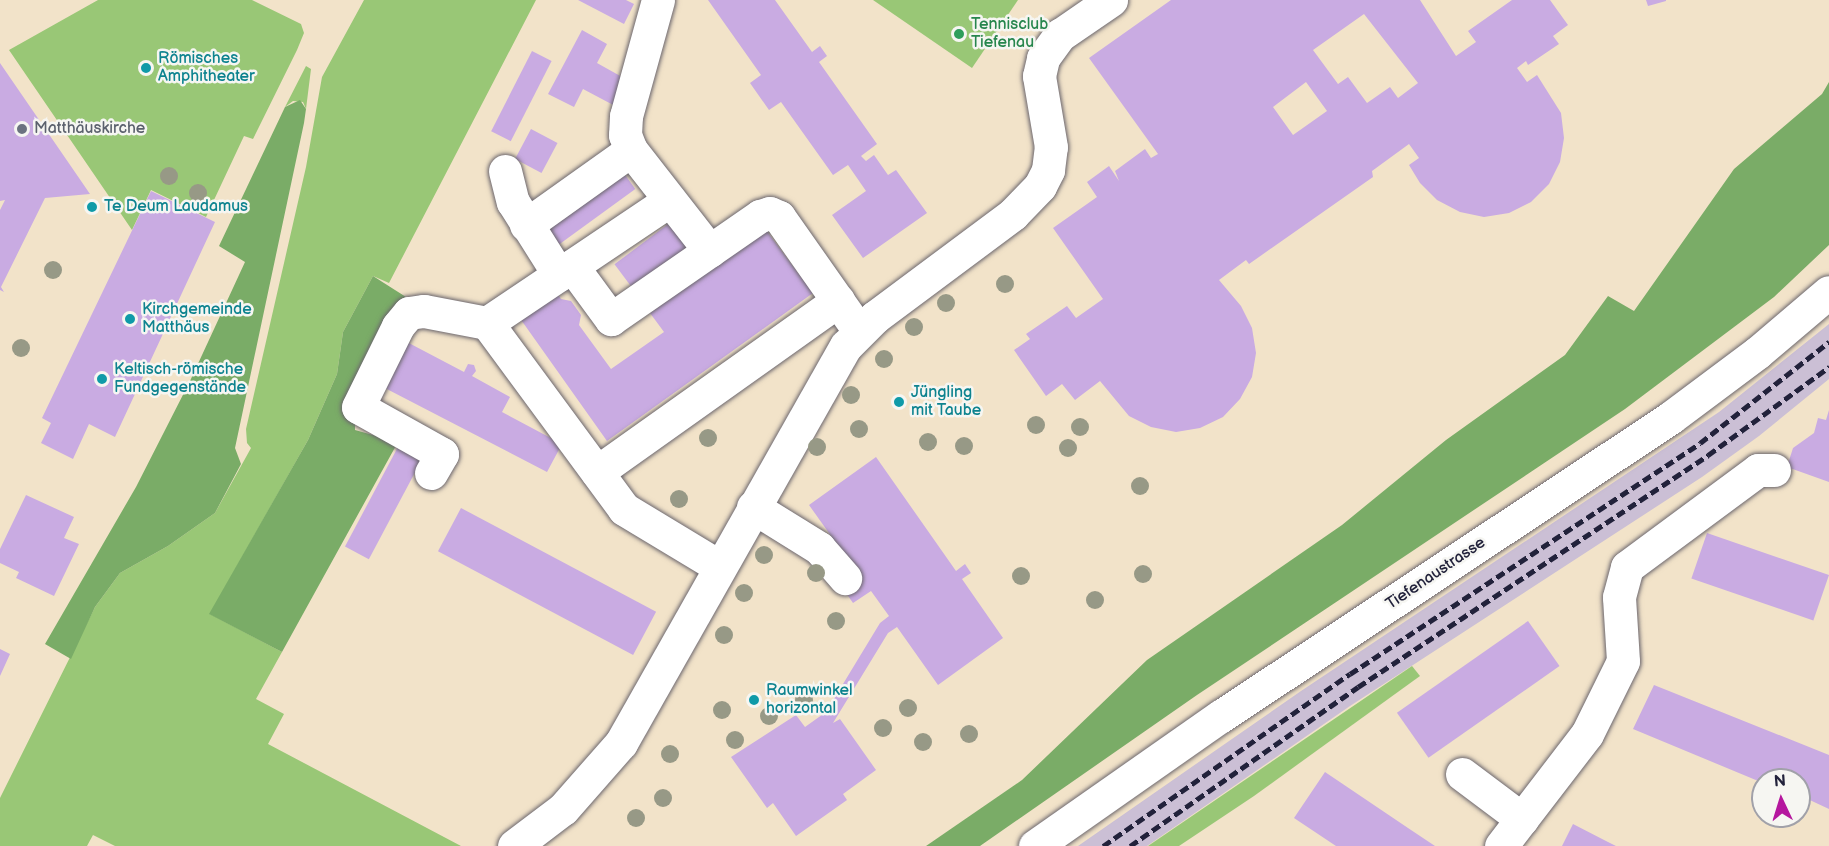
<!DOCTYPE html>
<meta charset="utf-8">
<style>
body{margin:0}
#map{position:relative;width:1829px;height:846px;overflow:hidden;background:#f2e3c9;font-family:"Balsamiq Sans",sans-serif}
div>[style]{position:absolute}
.industrial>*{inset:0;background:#cbbfd5}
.green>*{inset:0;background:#99c776}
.forest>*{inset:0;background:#7aac67}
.building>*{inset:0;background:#c9abe2;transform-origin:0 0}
.roads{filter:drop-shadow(0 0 2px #6b666d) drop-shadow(0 0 2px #6b666d)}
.minor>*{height:33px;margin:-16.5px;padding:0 16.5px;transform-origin:16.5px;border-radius:16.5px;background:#fff}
.major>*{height:33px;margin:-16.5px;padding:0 16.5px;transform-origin:16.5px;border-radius:16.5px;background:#fff}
.rail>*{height:4.5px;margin-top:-2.25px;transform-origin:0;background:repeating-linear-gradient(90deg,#22223b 0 9px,transparent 0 13.5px)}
.trees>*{width:18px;height:18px;margin:-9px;border-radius:50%;background:#979986}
.dots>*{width:16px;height:16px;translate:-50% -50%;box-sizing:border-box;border:3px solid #f6f6f2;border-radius:50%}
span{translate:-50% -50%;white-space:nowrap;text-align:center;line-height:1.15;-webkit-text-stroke:5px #f6f6f2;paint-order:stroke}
.leisure-label{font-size:16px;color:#27864d}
.left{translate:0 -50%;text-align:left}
.culture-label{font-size:16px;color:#0d838f}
.worship-label{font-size:16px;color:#5b616d}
.street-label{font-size:16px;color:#22223b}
.north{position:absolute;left:1751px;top:768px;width:60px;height:60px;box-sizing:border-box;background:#f6f6f2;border:2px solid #a1a1a9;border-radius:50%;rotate:356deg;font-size:16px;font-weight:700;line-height:24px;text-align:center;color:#22223b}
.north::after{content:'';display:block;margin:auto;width:21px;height:27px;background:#b5179e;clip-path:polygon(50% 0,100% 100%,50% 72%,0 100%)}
</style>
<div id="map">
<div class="industrial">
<i style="clip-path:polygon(1829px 324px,1829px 379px,1759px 436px,1702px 477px,1350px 706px,1147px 846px,1078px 846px,1301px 691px,1719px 412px)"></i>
</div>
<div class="green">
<i style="clip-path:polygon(98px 0,252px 0,301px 24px,304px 33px,297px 50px,253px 139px,244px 136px,206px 217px,151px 190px,132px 230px,9px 50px)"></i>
<i style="clip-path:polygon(364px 0,536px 0,389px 283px,373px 276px,343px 332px,337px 374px,308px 440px,210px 614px,282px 652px,256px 699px,284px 714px,268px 744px,461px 846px,115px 846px,93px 835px,87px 846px,0 846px,0 798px,95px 607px,120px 573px,168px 546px,215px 513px,251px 448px,247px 443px,246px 429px,306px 167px,322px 77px)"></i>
<i style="clip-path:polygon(873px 0,1018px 0,972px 68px)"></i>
<i style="clip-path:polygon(306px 66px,311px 69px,306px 109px,303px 102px,293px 101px,285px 107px)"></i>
<i style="clip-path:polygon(1412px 666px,1420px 676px,1254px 796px,1179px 846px,1148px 846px)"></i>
</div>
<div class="forest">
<i style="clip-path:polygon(1829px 82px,1829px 245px,1774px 297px,1625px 409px,1197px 695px,980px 846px,926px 846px,1022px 780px,1147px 660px,1342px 525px,1446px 440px,1565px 355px,1608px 296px,1634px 311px,1734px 169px,1822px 94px)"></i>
<i style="clip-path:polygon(300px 100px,306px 109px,304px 123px,235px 448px,241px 464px,215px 513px,168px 546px,120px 573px,95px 607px,71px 659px,45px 644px,136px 487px,190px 381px,245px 262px,219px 246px,285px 107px)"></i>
<i style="clip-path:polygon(373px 276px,406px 297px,381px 327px,355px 391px,355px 430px,398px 442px,282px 652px,209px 614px,308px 440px,337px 374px,343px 332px)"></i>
</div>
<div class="building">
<i style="clip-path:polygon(578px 0,626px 0,634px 4px,624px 24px)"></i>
<i style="clip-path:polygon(708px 0,775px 0,812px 52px,820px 46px,827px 56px,819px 62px,877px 144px,861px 156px,866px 161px,874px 155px,888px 175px,896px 170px,927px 213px,863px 258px,832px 215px,866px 191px,848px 165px,833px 175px,781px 102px,769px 110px,750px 83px,761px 75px)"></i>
<i style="clip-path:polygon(evenodd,1171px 0,1420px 0,1456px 56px,1476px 42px,1468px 31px,1512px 0,1550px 0,1568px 25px,1553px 36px,1559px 44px,1528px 65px,1526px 61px,1517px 68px,1527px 82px,1537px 75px,1561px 113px,1564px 138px,1560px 162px,1549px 184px,1531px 202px,1509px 213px,1484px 217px,1460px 212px,1437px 200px,1420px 183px,1409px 165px,1419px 158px,1409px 144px,1372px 171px,1373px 177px,1249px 264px,1246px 260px,1219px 280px,1241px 306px,1252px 328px,1256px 353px,1252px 377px,1240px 399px,1223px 417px,1200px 428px,1176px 432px,1151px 427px,1129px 416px,1100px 381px,1075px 400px,1062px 384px,1046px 396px,1014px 350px,1030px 339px,1026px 334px,1067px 306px,1076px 318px,1103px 299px,1053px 228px,1097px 197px,1087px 182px,1109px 166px,1119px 181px,1115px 171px,1145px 149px,1151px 158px,1158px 154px,1089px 58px,1171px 0,1364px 14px,1418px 83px,1398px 98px,1390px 87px,1367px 103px,1348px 77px,1338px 84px,1313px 50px,1364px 14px,1171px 0,1306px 82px,1327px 111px,1293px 135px,1273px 107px,1306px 82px)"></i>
<i style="clip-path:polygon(1646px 0,1666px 0,1666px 1px,1648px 6px)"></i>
<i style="clip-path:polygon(582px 30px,607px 44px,597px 63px,631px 82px,617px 107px,583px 89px,574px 107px,548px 94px)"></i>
<i style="left:532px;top:51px;width:22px;height:90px;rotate:27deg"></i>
<i style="clip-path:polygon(0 63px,90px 194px,45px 198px,1px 287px,4px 292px,0 290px,0 210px,5px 200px,0 201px)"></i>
<i style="left:531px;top:129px;width:30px;height:34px;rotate:28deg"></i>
<i style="left:620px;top:168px;width:26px;height:99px;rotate:54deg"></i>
<i style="clip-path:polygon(151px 191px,215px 222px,115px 437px,89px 424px,73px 459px,41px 443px,51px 423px,42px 418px)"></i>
<i style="left:672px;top:221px;width:30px;height:72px;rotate:53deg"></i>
<i style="clip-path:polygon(766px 230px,813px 293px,607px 441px,519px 317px,557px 293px,561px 299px,571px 301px,581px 315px,579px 325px,611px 369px,664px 332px,650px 313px)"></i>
<i style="clip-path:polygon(405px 341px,464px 372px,468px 364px,474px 365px,476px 371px,472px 376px,510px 397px,502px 412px,562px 444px,547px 472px,381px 386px)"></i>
<i style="clip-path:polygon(1829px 410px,1829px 482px,1787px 467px,1793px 448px,1814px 433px,1818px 418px,1826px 420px)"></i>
<i style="left:399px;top:445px;width:27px;height:115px;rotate:28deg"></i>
<i style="clip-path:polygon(876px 457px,956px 571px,965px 564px,971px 573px,962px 579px,1003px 638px,938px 685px,897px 627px,888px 633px,833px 723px,840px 719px,876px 770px,843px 794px,847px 800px,796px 836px,773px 803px,767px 808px,731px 757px,796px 715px,805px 727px,826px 712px,880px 623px,889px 616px,871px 591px,853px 603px,839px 583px,861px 578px,809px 505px)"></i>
<i style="clip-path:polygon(26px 495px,74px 517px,64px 538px,79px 544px,54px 596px,16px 578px,19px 572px,0 563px,0 549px)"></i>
<i style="left:461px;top:508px;width:221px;height:49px;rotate:28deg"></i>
<i style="left:1707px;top:533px;width:129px;height:48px;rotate:19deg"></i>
<i style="left:1528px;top:621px;width:55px;height:160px;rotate:55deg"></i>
<i style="clip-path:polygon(0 649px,10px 654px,0 676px)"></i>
<i style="clip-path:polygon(1654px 685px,1829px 755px,1829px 809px,1799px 795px,1799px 780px,1763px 780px,1763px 783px,1633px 729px)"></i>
<i style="clip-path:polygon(1325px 772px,1408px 828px,1435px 846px,1336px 846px,1294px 818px)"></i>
<i style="clip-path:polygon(1573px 824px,1606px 841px,1616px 846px,1562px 846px)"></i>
</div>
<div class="roads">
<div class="minor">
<i style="left:658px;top:0;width:120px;rotate:105.4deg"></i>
<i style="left:626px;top:116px;width:19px;rotate:93deg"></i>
<i style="left:625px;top:135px;width:16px;rotate:68deg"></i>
<i style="left:631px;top:150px;width:128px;rotate:52deg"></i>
<i style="left:505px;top:171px;width:32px;rotate:76deg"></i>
<i style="left:513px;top:202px;width:86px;rotate:57.8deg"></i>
<i style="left:526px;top:225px;width:129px;rotate:-35.5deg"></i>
<i style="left:572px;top:266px;width:66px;rotate:53.7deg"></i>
<i style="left:611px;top:319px;width:181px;rotate:-34.7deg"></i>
<i style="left:760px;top:216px;width:10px;rotate:-17deg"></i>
<i style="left:770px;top:213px;width:10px;rotate:24deg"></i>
<i style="left:779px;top:217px;width:139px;rotate:54.9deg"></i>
<i style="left:487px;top:323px;width:220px;rotate:-33.9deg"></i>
<i style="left:597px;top:472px;width:296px;rotate:-35.4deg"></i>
<i style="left:431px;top:473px;width:22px;rotate:-60deg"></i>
<i style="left:442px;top:454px;width:96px;rotate:-150.8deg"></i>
<i style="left:358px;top:407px;width:90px;rotate:-63.7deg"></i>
<i style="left:398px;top:326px;width:17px;rotate:-50deg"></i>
<i style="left:409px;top:313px;width:15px;rotate:-8deg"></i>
<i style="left:424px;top:311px;width:64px;rotate:10.8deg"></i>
<i style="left:487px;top:323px;width:231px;rotate:53.6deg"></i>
<i style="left:624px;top:509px;width:112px;rotate:31.1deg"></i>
<i style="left:753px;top:507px;width:78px;rotate:31.8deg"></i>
<i style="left:819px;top:548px;width:40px;rotate:49deg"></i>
<i style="left:1462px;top:774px;width:75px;rotate:36.9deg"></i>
<i style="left:514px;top:846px;width:61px;rotate:-37.1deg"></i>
<i style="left:563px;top:809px;width:88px;rotate:-48.7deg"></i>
<i style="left:621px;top:743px;width:456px;rotate:-60.5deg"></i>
<i style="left:846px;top:346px;width:41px;rotate:-45deg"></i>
<i style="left:875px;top:317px;width:172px;rotate:-36.7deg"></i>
<i style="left:1013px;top:214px;width:39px;rotate:-46deg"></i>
<i style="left:1040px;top:186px;width:18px;rotate:-63deg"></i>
<i style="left:1048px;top:170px;width:23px;rotate:-83deg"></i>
<i style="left:1051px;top:147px;width:72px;rotate:-99.6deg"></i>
<i style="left:1039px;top:76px;width:18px;rotate:-77deg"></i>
<i style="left:1043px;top:58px;width:29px;rotate:-54deg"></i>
<i style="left:1060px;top:35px;width:62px;rotate:-34.5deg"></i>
<i style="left:1501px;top:846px;width:141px;rotate:-52.5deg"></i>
<i style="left:1587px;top:734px;width:81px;rotate:-63.7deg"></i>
<i style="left:1623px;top:661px;width:64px;rotate:-93.6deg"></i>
<i style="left:1619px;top:597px;width:31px;rotate:-75deg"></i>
<i style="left:1627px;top:567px;width:163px;rotate:-36.5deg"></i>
<i style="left:1758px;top:470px;width:16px"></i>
</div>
<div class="major">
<i style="left:1035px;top:846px;width:227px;rotate:-35deg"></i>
<i style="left:1221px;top:716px;width:539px;rotate:-33.57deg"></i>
<i style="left:1670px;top:418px;width:109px;rotate:-36.8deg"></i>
<i style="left:1757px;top:353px;width:94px;rotate:-40.3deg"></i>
</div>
</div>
<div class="rail">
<i style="left:1103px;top:846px;width:301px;rotate:-34.9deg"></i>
<i style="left:1350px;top:674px;width:419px;rotate:-33.4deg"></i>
<i style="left:1700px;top:443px;width:164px;rotate:-38.1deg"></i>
<i style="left:1130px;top:846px;width:278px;rotate:-34.9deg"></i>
<i style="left:1358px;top:687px;width:420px;rotate:-33.5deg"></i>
<i style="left:1708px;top:455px;width:150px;rotate:-36deg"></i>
</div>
<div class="trees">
<i style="left:169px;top:176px"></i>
<i style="left:198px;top:193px"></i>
<i style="left:53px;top:270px"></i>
<i style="left:1005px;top:284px"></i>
<i style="left:946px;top:303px"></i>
<i style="left:914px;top:327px"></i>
<i style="left:21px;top:348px"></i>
<i style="left:884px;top:359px"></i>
<i style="left:851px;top:395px"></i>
<i style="left:1036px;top:425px"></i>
<i style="left:1080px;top:427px"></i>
<i style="left:859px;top:429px"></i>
<i style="left:708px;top:438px"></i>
<i style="left:928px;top:442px"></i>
<i style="left:964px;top:446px"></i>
<i style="left:817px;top:447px"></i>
<i style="left:1068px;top:448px"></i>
<i style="left:1140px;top:486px"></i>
<i style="left:679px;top:499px"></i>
<i style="left:764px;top:555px"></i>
<i style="left:816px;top:573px"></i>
<i style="left:1143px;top:574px"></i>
<i style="left:1021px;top:576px"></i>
<i style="left:744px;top:593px"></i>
<i style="left:1095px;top:600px"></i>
<i style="left:836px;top:621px"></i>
<i style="left:724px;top:635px"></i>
<i style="left:804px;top:700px"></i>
<i style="left:908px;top:708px"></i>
<i style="left:722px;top:710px"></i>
<i style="left:769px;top:716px"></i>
<i style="left:883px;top:728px"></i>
<i style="left:969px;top:734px"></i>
<i style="left:735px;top:740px"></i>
<i style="left:923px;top:742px"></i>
<i style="left:670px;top:754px"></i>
<i style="left:663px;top:798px"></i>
<i style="left:636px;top:818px"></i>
</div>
<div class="dots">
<i style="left:959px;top:34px;background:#2e9e5b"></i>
<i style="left:146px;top:68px;background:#0f9aa8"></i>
<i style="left:22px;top:129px;background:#6b7280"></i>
<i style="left:92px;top:207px;background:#0f9aa8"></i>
<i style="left:130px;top:319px;background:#0f9aa8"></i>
<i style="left:102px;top:379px;background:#0f9aa8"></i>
<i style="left:899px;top:402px;background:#0f9aa8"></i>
<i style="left:754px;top:700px;background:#0f9aa8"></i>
</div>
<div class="leisure-label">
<span class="left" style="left:971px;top:34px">Tennisclub<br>Tiefenau</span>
</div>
<div class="culture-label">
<span class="left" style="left:158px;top:68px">Römisches<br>Amphitheater</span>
<span class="left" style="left:104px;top:207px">Te Deum Laudamus</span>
<span class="left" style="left:142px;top:319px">Kirchgemeinde<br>Matthäus</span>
<span class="left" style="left:114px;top:379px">Keltisch-römische<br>Fundgegenstände</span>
<span class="left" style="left:911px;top:402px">Jüngling<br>mit Taube</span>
<span class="left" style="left:766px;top:700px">Raumwinkel<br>horizontal</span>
</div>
<div class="worship-label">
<span class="left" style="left:34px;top:129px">Matthäuskirche</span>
</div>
<div class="street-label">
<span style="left:1436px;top:574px;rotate:-34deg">Tiefenaustrasse</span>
</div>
<div class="north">N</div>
</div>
